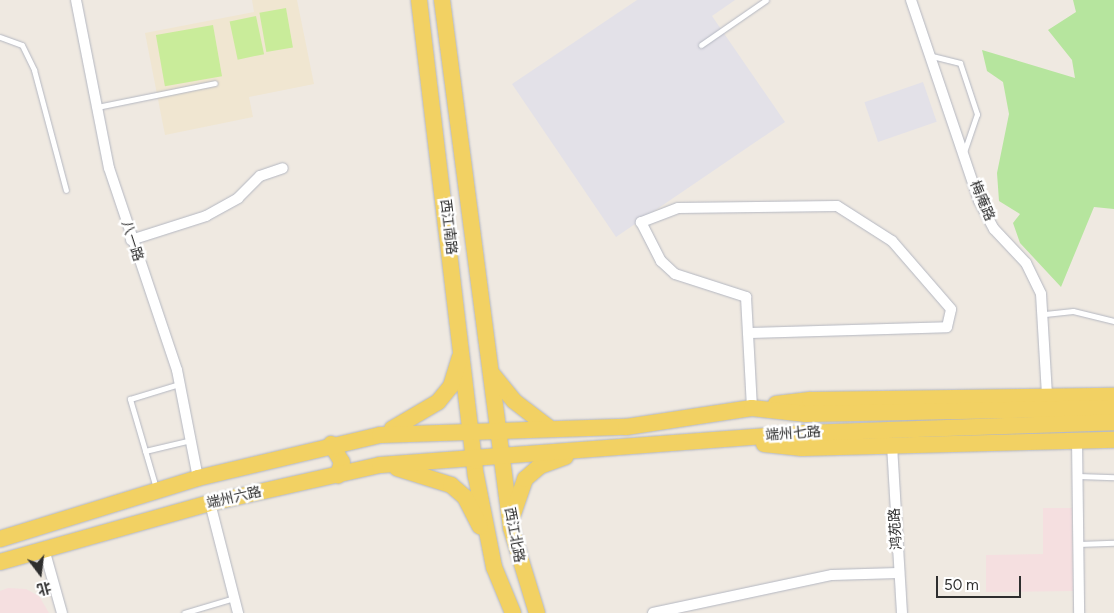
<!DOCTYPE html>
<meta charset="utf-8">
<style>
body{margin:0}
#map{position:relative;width:1114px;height:613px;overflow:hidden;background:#efe9e1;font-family:Figtree,"Noto Sans SC",sans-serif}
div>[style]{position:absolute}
.industrial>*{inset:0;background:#e3e1e8;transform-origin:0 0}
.education>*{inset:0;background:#f0e6d1}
.medical>*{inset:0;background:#f5dfe0}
.green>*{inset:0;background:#b6e59e}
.pitch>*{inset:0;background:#c9ec9a;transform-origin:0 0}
.roads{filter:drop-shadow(0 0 1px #b4b7c1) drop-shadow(0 0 1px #b4b7c1)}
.lane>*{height:5px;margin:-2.5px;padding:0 2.5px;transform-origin:2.5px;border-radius:2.5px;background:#fff}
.street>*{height:10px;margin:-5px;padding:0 5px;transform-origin:5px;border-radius:5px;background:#fff}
.primary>*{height:16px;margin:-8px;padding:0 8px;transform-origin:8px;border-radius:8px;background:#f2d163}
span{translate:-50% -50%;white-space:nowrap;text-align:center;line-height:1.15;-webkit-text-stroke:5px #fff;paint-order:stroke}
.street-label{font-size:14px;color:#2e2e2e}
.north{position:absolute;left:15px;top:548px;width:50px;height:50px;-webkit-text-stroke:4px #fff;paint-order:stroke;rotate:165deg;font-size:14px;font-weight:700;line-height:20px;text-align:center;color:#2e2e2e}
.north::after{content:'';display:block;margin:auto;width:18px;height:22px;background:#2e2e2e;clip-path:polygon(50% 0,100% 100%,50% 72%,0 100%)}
.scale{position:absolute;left:936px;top:576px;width:85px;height:22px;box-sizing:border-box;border:2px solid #2e2e2e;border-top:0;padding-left:6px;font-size:15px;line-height:18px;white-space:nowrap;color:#2e2e2e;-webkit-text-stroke:4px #fff;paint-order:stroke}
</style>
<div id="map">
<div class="industrial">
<i style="clip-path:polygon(637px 0,735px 0,712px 16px,785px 122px,616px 237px,512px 84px)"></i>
<i style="left:923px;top:82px;width:42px;height:62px;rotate:71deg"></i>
</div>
<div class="education">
<i style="clip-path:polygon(252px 0,297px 0,314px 84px,249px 97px,253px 117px,165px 135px,145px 33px,254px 12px)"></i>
</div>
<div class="medical">
<i style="clip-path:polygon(1043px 508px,1072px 508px,1073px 591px,986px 592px,986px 555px,1043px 554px)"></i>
<i style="clip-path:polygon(8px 588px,26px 589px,39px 596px,49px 613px,0 613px,0 591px)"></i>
</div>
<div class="green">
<i style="clip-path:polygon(1073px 0,1114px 0,1114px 209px,1094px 207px,1061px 287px,1020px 243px,1013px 223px,1020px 214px,999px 201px,997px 173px,1009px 114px,1003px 82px,987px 71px,982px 50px,1075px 78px,1072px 60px,1048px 30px,1076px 12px)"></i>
</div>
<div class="pitch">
<i style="left:286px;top:8px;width:40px;height:27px;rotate:80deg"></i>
<i style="left:256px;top:16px;width:39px;height:27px;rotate:78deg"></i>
<i style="left:213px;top:25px;width:52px;height:58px;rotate:80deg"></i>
</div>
<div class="roads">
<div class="lane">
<i style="left:0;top:37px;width:23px;rotate:20deg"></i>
<i style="left:22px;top:45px;width:28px;rotate:64deg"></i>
<i style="left:34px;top:70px;width:124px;rotate:75.1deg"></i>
<i style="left:701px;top:45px;width:79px;rotate:-34.7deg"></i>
<i style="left:932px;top:56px;width:29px;rotate:14deg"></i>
<i style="left:960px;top:63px;width:54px;rotate:71.6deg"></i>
<i style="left:977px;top:114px;width:40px;rotate:108.9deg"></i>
<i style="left:97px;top:107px;width:120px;rotate:-11.5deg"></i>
<i style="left:1045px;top:314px;width:28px;rotate:-6deg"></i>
<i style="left:1073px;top:311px;width:42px;rotate:13.7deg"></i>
<i style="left:145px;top:451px;width:47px;rotate:-13.4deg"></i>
<i style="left:1078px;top:476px;width:36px;rotate:2deg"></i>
<i style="left:156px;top:488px;width:93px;rotate:-106.3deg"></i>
<i style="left:130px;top:399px;width:51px;rotate:-17deg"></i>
<i style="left:1078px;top:544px;width:36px;rotate:-2deg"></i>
<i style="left:184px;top:613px;width:52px;rotate:-16.7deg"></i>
</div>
<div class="street">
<i style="left:76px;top:0;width:171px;rotate:78.9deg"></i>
<i style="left:109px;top:168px;width:213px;rotate:71.4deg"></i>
<i style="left:177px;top:370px;width:110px;rotate:79deg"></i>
<i style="left:911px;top:0;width:212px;rotate:71.3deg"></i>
<i style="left:979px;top:201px;width:32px;rotate:62deg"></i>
<i style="left:994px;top:229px;width:47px;rotate:46.7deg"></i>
<i style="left:1026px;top:263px;width:34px;rotate:64deg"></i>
<i style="left:1041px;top:294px;width:102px;rotate:86.6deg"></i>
<i style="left:131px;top:240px;width:79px;rotate:-17.7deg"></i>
<i style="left:206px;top:216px;width:37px;rotate:-29deg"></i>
<i style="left:238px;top:198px;width:31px;rotate:-45deg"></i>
<i style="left:260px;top:176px;width:24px;rotate:-19deg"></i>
<i style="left:750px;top:333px;width:197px;rotate:-1.7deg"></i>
<i style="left:947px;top:327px;width:18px;rotate:-77deg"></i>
<i style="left:951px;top:309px;width:90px;rotate:-130.9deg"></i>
<i style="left:892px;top:241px;width:65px;rotate:-147.5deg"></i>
<i style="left:837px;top:206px;width:159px;rotate:179.3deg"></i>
<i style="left:678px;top:208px;width:40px;rotate:159deg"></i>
<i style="left:641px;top:222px;width:44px;rotate:62.9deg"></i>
<i style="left:661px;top:261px;width:19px;rotate:43deg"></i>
<i style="left:675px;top:274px;width:75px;rotate:17.9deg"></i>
<i style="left:746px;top:297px;width:111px;rotate:86.9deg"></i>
<i style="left:1077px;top:439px;width:174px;rotate:89.3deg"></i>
<i style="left:892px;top:445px;width:168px;rotate:86.6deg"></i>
<i style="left:210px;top:503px;width:114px;rotate:75.7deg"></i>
<i style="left:44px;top:549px;width:66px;rotate:74.3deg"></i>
<i style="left:653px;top:613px;width:183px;rotate:-12deg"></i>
<i style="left:832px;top:575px;width:66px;rotate:-1.7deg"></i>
</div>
<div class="primary">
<i style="left:419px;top:0;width:479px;rotate:83.2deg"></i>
<i style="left:476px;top:476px;width:93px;rotate:78.8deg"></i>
<i style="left:494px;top:567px;width:50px;rotate:67.6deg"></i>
<i style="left:442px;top:0;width:532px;rotate:82.55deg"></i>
<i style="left:511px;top:528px;width:89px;rotate:73deg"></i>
<i style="left:493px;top:375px;width:33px;rotate:51deg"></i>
<i style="left:514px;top:401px;width:43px;rotate:37.4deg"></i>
<i style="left:776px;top:404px;width:34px;rotate:-7deg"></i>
<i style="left:810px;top:400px;width:304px;rotate:-0.8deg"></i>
<i style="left:392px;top:429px;width:53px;rotate:-30.4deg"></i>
<i style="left:438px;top:402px;width:21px;rotate:-51deg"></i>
<i style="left:451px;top:386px;width:30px;rotate:-73deg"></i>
<i style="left:331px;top:444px;width:21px;rotate:59deg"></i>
<i style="left:342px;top:462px;width:14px;rotate:107deg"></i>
<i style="left:764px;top:444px;width:38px;rotate:6deg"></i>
<i style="left:802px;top:448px;width:312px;rotate:-1.5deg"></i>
<i style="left:397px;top:468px;width:57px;rotate:17.5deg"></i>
<i style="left:451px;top:485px;width:18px;rotate:41deg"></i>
<i style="left:465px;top:497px;width:33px;rotate:63deg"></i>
<i style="left:513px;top:514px;width:37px;rotate:-71deg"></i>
<i style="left:525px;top:479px;width:20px;rotate:-41deg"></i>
<i style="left:540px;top:466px;width:27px;rotate:-20deg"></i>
<i style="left:0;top:539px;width:207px;rotate:-17.1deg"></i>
<i style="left:198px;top:478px;width:187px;rotate:-13.3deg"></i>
<i style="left:380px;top:435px;width:246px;rotate:-1.9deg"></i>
<i style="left:626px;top:427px;width:127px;rotate:-8.6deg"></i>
<i style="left:752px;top:408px;width:54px;rotate:6.3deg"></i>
<i style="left:806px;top:414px;width:308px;rotate:-1.1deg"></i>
<i style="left:0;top:562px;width:218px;rotate:-15.7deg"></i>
<i style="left:210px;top:503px;width:174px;rotate:-12.6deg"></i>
<i style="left:380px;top:465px;width:425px;rotate:-4.3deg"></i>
<i style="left:804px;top:433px;width:310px;rotate:-2deg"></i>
</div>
</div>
<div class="street-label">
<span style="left:982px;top:201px;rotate:67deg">梅庵路</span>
<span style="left:448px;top:227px;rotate:83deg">西江南路</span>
<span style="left:132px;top:241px;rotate:72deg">八一路</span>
<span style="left:793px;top:434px;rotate:-4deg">端州七路</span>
<span style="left:234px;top:498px;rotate:-13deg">端州六路</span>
<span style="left:896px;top:529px;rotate:-93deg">鸿苑路</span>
<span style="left:514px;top:535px;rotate:79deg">西江北路</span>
</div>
<div class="north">北</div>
<div class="scale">50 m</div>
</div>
